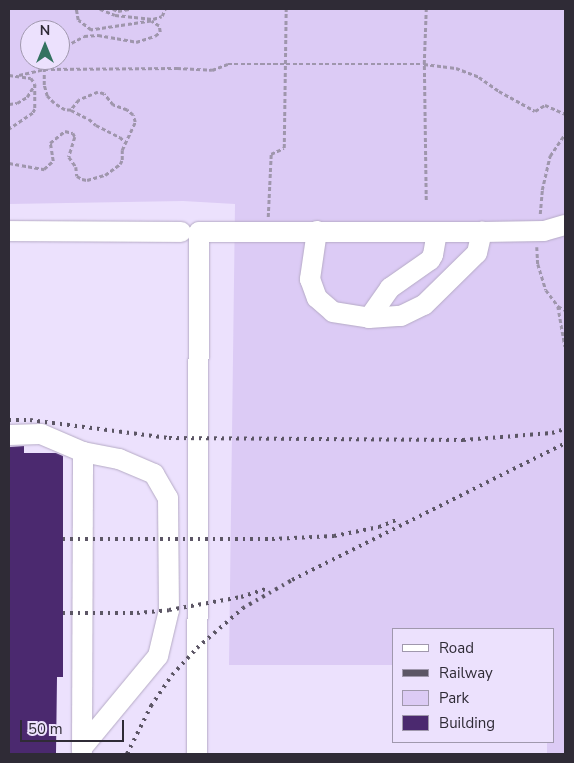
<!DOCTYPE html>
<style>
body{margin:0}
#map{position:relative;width:574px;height:763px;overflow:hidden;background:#ece1fd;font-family:"Nunito Sans",sans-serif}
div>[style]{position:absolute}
.green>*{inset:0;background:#dccbf5}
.building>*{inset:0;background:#4b296f}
.path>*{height:2.5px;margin-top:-1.25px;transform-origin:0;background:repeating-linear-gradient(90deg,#9f96ac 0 4px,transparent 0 6.5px)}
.roads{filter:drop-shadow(0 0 1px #b5aac5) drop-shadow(0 0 1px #b5aac5)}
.minor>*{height:20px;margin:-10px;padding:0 10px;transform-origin:10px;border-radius:10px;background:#fff}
.rail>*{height:4px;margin-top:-2px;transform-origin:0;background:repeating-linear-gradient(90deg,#5c5665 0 2.5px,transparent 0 7.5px)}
span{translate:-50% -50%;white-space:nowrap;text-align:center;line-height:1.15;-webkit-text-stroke:5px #ece1fd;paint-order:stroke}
.frame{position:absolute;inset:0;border:10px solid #2f2b36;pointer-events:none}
.legend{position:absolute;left:392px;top:628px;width:162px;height:115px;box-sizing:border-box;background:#ece1fd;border:1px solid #a098ad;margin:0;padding:6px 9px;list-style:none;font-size:15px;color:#2f2b36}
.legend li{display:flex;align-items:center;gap:10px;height:25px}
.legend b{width:25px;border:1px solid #a098ad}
.north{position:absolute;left:20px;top:20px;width:50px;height:50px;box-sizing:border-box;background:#ece1fd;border:1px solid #a098ad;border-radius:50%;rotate:0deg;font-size:14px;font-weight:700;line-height:20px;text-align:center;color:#2f2b36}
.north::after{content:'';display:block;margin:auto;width:18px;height:22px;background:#337260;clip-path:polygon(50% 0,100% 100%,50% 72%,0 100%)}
.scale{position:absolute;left:20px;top:720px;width:104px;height:22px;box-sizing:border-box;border:2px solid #2f2b36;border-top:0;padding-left:6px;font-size:15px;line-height:18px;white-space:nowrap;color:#2f2b36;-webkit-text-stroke:4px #ece1fd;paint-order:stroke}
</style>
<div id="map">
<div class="green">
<i style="clip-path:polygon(evenodd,9px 9px,565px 9px,565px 754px,547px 754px,547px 742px,553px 742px,553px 629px,393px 629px,393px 665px,229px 665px,235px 204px,183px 201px,9px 204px,9px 9px,30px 30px,60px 30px,60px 60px,30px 60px,30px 30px)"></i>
</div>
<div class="building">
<i style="clip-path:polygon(24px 446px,24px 453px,56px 453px,63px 456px,63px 677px,57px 677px,56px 754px,9px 754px,9px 447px)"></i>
</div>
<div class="path">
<i style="left:100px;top:9px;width:16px;rotate:22deg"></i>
<i style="left:115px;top:15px;width:38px;rotate:6deg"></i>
<i style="left:153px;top:19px;width:9px;rotate:-18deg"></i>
<i style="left:162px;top:16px;width:8px;rotate:-67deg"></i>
<i style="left:113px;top:9px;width:5px;rotate:22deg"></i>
<i style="left:118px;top:11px;width:11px;rotate:-10deg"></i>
<i style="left:60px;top:49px;width:27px;rotate:-28deg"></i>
<i style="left:84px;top:36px;width:14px;rotate:-4deg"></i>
<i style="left:98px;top:35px;width:39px;rotate:10deg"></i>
<i style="left:136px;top:42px;width:20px;rotate:-18deg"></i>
<i style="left:155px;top:36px;width:6px;rotate:-39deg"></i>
<i style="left:160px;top:32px;width:6px;rotate:-99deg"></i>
<i style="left:159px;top:26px;width:9px;rotate:-148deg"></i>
<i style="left:151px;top:21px;width:61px;rotate:171.5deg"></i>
<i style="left:91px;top:30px;width:16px;rotate:-142deg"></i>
<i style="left:78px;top:20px;width:11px;rotate:-100deg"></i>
<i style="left:9px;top:75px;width:22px;rotate:8deg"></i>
<i style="left:31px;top:78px;width:7px;rotate:56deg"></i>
<i style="left:35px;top:84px;width:25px;rotate:90deg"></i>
<i style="left:35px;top:109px;width:4px;rotate:117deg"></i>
<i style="left:33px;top:113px;width:29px;rotate:146deg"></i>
<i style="left:19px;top:75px;width:26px;rotate:-13deg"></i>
<i style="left:44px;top:69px;width:133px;rotate:-0.4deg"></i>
<i style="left:177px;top:68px;width:35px;rotate:3deg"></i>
<i style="left:212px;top:70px;width:17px;rotate:-21deg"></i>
<i style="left:228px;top:64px;width:196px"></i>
<i style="left:424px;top:64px;width:32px;rotate:7deg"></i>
<i style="left:456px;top:68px;width:25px;rotate:21deg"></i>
<i style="left:479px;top:77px;width:24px;rotate:35deg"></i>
<i style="left:499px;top:91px;width:41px;rotate:29.1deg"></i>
<i style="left:535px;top:111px;width:12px;rotate:-31deg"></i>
<i style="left:545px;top:105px;width:22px;rotate:24deg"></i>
<i style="left:9px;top:104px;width:8px;rotate:-7deg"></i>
<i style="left:17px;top:103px;width:12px;rotate:-31deg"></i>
<i style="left:27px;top:97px;width:15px;rotate:-58deg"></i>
<i style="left:71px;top:110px;width:20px;rotate:27deg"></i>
<i style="left:89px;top:119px;width:9px;rotate:41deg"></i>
<i style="left:96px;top:125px;width:27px;rotate:27deg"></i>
<i style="left:120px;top:137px;width:8px;rotate:45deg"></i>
<i style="left:9px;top:163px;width:36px;rotate:10deg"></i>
<i style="left:44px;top:169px;width:12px;rotate:-42deg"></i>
<i style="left:53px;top:161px;width:18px;rotate:-99deg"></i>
<i style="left:50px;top:143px;width:19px;rotate:-39deg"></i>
<i style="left:65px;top:131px;width:8px;rotate:14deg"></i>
<i style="left:73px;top:133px;width:4px;rotate:63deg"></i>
<i style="left:75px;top:137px;width:21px;rotate:107deg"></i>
<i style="left:69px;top:157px;width:12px;rotate:55deg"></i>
<i style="left:76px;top:167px;width:9px;rotate:84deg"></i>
<i style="left:77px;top:176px;width:6px;rotate:31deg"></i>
<i style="left:82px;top:179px;width:5px;rotate:11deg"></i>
<i style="left:87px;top:180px;width:19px;rotate:-16deg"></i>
<i style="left:105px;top:175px;width:19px;rotate:-36deg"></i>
<i style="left:120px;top:164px;width:4px;rotate:-63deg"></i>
<i style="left:122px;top:160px;width:10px;rotate:-90deg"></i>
<i style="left:122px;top:150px;width:31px;rotate:-65deg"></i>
<i style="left:135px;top:122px;width:7px;rotate:-106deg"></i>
<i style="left:133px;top:115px;width:8px;rotate:-140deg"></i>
<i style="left:127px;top:110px;width:15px;rotate:-160deg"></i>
<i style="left:113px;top:105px;width:14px;rotate:-129deg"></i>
<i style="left:104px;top:94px;width:6px;rotate:-162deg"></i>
<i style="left:98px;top:92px;width:21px;rotate:157deg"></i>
<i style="left:79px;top:100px;width:13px;rotate:129deg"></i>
<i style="left:71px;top:110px;width:6px;rotate:180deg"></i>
<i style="left:65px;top:110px;width:13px;rotate:-148deg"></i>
<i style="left:54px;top:103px;width:10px;rotate:-135deg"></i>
<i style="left:47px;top:96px;width:11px;rotate:-105deg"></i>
<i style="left:44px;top:85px;width:16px;rotate:-90deg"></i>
<i style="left:44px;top:69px;width:10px;rotate:-61deg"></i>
<i style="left:426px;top:200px;width:136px;rotate:-90.8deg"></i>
<i style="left:424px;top:64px;width:55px;rotate:-87.9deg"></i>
<i style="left:540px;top:214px;width:24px;rotate:-85deg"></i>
<i style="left:542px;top:190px;width:35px;rotate:-77deg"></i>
<i style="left:550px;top:156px;width:27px;rotate:-56deg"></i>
<i style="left:268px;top:217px;width:63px;rotate:-87.3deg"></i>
<i style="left:271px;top:154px;width:14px;rotate:-25deg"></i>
<i style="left:284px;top:148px;width:139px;rotate:-89.2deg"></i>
<i style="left:537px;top:247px;width:17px;rotate:87deg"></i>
<i style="left:538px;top:264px;width:27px;rotate:73deg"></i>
<i style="left:546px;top:290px;width:20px;rotate:53deg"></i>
<i style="left:558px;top:306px;width:8px;rotate:30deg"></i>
<i style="left:558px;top:306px;width:41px;rotate:80.1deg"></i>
</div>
<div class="roads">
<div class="minor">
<i style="left:9px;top:231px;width:172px;rotate:0.3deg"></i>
<i style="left:317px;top:231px;width:49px;rotate:98.3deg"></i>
<i style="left:310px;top:279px;width:20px;rotate:70deg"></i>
<i style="left:317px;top:298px;width:21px;rotate:41deg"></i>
<i style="left:333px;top:312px;width:36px;rotate:9deg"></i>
<i style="left:369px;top:318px;width:32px;rotate:-4deg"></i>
<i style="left:401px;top:316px;width:25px;rotate:-26deg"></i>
<i style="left:424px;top:305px;width:74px;rotate:-44.5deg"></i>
<i style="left:477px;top:253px;width:22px;rotate:-77deg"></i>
<i style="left:369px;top:318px;width:37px;rotate:-55deg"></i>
<i style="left:390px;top:288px;width:49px;rotate:-35deg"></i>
<i style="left:430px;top:260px;width:6px;rotate:-59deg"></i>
<i style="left:433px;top:255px;width:23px;rotate:-80deg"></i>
<i style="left:9px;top:435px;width:32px;rotate:-2deg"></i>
<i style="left:41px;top:434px;width:46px;rotate:23.2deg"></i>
<i style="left:83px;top:452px;width:37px;rotate:11deg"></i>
<i style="left:119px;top:459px;width:38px;rotate:23deg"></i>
<i style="left:154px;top:474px;width:28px;rotate:60deg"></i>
<i style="left:168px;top:498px;width:112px;rotate:89.5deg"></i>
<i style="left:169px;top:610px;width:47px;rotate:103.4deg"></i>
<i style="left:158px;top:656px;width:119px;rotate:129.6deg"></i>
<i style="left:82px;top:752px;width:300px;rotate:-89.8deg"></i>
<i style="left:197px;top:754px;width:522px;rotate:-89.78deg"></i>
<i style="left:199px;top:232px;width:283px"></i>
<i style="left:482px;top:232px;width:62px;rotate:-0.9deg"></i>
<i style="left:544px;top:231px;width:22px;rotate:-16deg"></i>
</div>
</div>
<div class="rail">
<i style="left:9px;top:420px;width:21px"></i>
<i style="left:30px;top:420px;width:140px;rotate:7.4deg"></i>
<i style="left:169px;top:438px;width:294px;rotate:0.4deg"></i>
<i style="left:463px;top:440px;width:89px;rotate:-4.5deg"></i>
<i style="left:552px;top:433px;width:14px;rotate:-17deg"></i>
<i style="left:63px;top:539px;width:209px"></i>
<i style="left:272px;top:539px;width:62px;rotate:-2.8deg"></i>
<i style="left:334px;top:536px;width:46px;rotate:-11.3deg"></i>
<i style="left:379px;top:527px;width:22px;rotate:-22deg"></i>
<i style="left:63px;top:613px;width:74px"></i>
<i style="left:137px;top:613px;width:32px;rotate:-5deg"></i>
<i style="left:169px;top:610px;width:73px;rotate:-10.2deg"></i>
<i style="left:241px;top:597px;width:28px;rotate:-18deg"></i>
<i style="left:127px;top:754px;width:54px;rotate:-63.4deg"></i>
<i style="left:151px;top:706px;width:37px;rotate:-56deg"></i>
<i style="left:172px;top:675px;width:37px;rotate:-47deg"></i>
<i style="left:197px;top:648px;width:61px;rotate:-41deg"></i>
<i style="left:243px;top:608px;width:56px;rotate:-29.7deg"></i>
<i style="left:292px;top:580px;width:305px;rotate:-26.6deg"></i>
</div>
<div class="frame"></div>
<ul class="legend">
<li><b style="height:6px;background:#fff"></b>Road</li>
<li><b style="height:6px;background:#5c5665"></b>Railway</li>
<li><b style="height:14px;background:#dccbf5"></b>Park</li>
<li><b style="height:14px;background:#4b296f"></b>Building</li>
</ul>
<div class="north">N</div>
<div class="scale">50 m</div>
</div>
